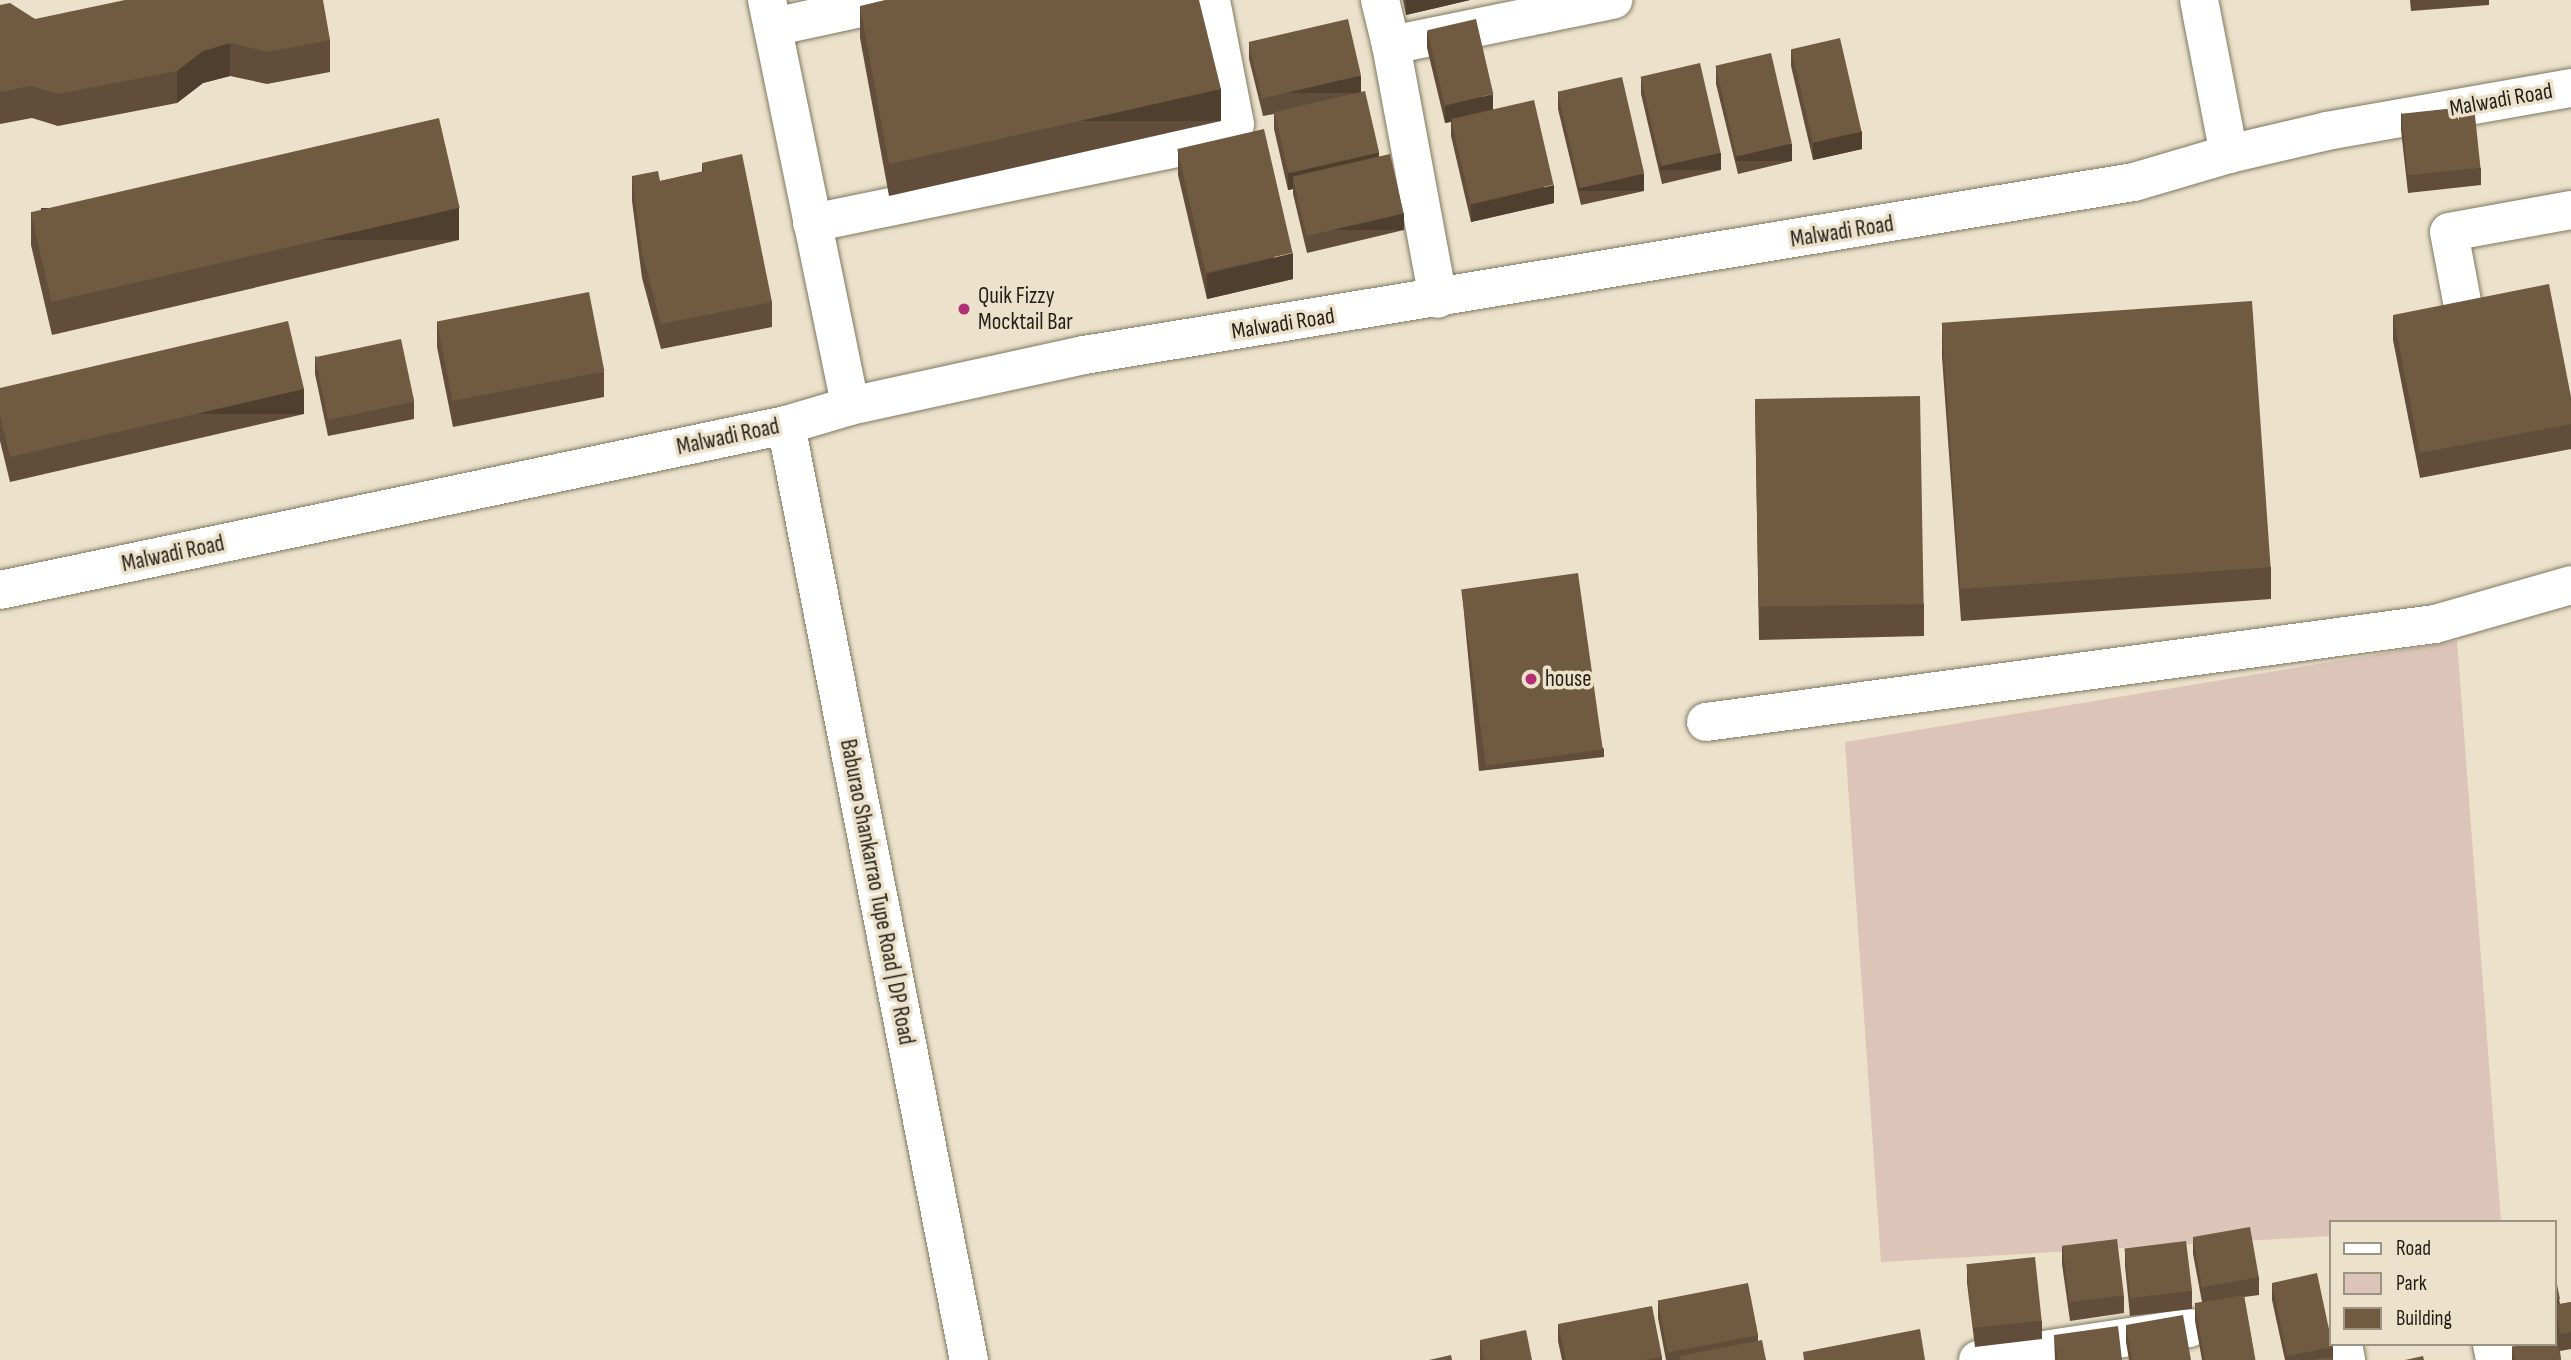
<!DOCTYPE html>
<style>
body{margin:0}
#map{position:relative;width:2571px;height:1360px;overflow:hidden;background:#ece2cb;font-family:"Sofia Sans Condensed",sans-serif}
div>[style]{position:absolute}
.green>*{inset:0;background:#dcc4b8}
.roads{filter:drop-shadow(0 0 2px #7f7762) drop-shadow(0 0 2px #7f7762)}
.minor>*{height:38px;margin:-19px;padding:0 19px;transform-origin:19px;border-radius:19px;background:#fff}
.wall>*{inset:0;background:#614d39}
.shaded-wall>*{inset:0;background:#4f3f2e;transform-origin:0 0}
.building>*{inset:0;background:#715a42;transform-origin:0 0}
.dots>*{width:19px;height:19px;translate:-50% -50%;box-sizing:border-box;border:4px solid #ece2cb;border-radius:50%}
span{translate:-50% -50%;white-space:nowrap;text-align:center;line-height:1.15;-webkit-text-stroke:7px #ece2cb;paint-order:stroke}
.street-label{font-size:23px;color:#231f17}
.poi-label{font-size:23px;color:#231f17}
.left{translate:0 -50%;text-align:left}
.legend{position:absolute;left:2329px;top:1220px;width:228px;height:126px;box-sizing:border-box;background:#ece2cb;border:2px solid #9c9483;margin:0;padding:9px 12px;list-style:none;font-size:21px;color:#231f17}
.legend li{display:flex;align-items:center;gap:14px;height:35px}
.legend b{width:35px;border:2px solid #9c9483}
</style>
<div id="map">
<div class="green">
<i style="clip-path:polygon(2457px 641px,2501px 1222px,2331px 1222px,2331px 1236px,1881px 1262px,1845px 742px)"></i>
</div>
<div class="roads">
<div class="minor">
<i style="left:767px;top:0;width:414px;rotate:78.4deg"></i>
<i style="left:1380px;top:0;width:46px;rotate:76.3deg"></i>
<i style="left:1391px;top:45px;width:258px;rotate:79.5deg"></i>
<i style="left:2199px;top:0;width:157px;rotate:79deg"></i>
<i style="left:773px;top:27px;width:128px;rotate:-12.2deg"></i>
<i style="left:1391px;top:45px;width:227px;rotate:-11.5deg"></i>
<i style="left:812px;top:223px;width:414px;rotate:-11.6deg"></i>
<i style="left:1218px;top:140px;width:23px;rotate:-43deg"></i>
<i style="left:1235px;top:124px;width:126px;rotate:-101deg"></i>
<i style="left:2464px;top:312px;width:81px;rotate:-100.6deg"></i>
<i style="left:2449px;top:232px;width:124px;rotate:-10.2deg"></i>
<i style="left:786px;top:425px;width:953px;rotate:78.93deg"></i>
<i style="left:0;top:590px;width:803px;rotate:-11.86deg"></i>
<i style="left:786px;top:425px;width:67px;rotate:-16.5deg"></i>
<i style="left:850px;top:406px;width:239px;rotate:-12.3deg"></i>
<i style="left:1084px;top:355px;width:1064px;rotate:-9.36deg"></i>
<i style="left:2134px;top:182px;width:99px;rotate:-16.4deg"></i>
<i style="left:2229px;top:154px;width:101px;rotate:-13.2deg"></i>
<i style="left:2327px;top:131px;width:248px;rotate:-10deg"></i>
<i style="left:1706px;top:722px;width:736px;rotate:-7.66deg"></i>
<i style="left:2435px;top:624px;width:141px;rotate:-16deg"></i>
<i style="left:2343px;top:1344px;width:16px;rotate:79deg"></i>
<i style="left:2492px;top:1344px;width:16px;rotate:79deg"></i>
<i style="left:1978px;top:1360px;width:214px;rotate:-8.6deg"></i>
</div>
</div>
<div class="wall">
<i style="clip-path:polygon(1403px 0,1470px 0,1406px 15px)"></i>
<i style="clip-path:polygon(2410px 0,2489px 0,2489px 5px,2411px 11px)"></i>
<i style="clip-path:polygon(0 5px,35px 19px,330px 40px,330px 72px,267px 84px,230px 76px,203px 83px,177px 103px,58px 126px,32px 118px,0 124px)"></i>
<i style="clip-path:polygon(860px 6px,1221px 121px,889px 196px,860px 38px)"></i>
<i style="clip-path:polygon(1427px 31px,1493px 109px,1554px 203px,1471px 222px,1451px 136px,1451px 122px,1445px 123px,1427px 48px)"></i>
<i style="clip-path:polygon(1249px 42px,1361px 91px,1379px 157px,1404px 230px,1307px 253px,1293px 194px,1293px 189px,1288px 190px,1274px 129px,1274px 114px,1263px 116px,1249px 59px)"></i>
<i style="clip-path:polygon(1791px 49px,1862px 149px,1813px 160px,1791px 66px)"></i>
<i style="clip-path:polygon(1716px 66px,1792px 161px,1738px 174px,1716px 84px)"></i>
<i style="clip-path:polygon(1641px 77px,1721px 170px,1662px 184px,1641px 94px)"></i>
<i style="clip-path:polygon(1558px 91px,1644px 191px,1581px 205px,1558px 109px)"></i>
<i style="clip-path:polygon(2401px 113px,2481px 168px,2481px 185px,2408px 193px,2401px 130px)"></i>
<i style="clip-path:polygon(1178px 150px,1293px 279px,1207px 299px,1178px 175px)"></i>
<i style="clip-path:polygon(702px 163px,772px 302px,772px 327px,661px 349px,642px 278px,632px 201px,632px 176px,660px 181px,702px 172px)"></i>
<i style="clip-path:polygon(31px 213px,459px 240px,52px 335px,31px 245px)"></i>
<i style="clip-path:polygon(2393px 315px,2571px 397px,2571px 449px,2420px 478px,2393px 340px)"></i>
<i style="clip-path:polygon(437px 322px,604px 372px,604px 397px,453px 427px,437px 347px)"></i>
<i style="clip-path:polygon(1942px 325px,2271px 567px,2271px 599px,1961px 621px,1942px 357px)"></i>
<i style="clip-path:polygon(315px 356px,414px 402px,414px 419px,328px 436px,315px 374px)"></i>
<i style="clip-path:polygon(0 388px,304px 414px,10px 482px,0 441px)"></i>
<i style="clip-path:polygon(1755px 401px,1924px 604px,1924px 636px,1759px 640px)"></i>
<i style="clip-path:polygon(1462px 592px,1604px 749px,1604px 757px,1479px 771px)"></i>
<i style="clip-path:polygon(2193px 1237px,2259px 1277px,2259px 1295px,2244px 1297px,2255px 1360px,2202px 1360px,2195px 1321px,2195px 1303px,2202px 1302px,2193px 1254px)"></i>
<i style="clip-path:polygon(2062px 1246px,2124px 1296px,2124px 1313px,2070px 1321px,2062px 1264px)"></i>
<i style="clip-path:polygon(2125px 1249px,2192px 1291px,2192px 1309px,2130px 1316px,2125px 1266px)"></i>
<i style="clip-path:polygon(1967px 1266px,2042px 1321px,2042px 1339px,1975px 1347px,1967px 1283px)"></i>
<i style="clip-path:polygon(2555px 1275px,2560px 1304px,2571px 1302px,2571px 1349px,2560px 1351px,2561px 1360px,2512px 1360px,2512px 1347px,2557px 1338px,2555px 1328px)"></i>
<i style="clip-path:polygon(2272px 1283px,2333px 1347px,2333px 1360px,2285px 1360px,2272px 1300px)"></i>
<i style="clip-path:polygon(1658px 1301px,1758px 1335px,1758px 1341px,1766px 1360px,1666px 1360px,1658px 1318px)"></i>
<i style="clip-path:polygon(1558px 1324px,1662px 1357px,1662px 1360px,1562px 1360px,1558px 1341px)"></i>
<i style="clip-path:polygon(2126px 1325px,2191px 1360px,2129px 1360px,2126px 1342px)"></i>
<i style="clip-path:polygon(2054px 1335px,2122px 1360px,2055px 1360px)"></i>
<i style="clip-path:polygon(1480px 1340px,1532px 1360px,1480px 1360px)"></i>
</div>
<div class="shaded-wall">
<i style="clip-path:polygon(1406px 0,1470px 0,1406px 15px)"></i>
<i style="clip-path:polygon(230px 43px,230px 76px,203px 83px,177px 103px,177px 71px,203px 51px)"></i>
<i style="left:1361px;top:76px;width:17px;height:101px;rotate:90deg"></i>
<i style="left:1221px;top:89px;width:32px;height:340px;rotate:90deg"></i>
<i style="clip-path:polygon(1493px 94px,1493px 111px,1445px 123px,1445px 106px)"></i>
<i style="clip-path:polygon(1862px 131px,1862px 149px,1813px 160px,1813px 142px)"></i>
<i style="left:1792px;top:144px;width:17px;height:56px;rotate:90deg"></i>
<i style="clip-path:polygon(1379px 152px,1379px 169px,1293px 177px,1293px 189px,1288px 190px,1288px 173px)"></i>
<i style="left:1721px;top:153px;width:17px;height:61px;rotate:90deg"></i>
<i style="left:1644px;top:174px;width:17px;height:65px;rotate:90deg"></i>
<i style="clip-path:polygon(1554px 185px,1554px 203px,1471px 222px,1471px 205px)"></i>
<i style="left:459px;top:208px;width:32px;height:418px;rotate:90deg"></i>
<i style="left:1404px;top:213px;width:17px;height:100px;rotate:90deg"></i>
<i style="clip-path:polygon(1293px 253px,1293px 279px,1207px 299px,1207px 274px)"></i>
<i style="left:304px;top:389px;width:25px;height:302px;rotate:90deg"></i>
</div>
<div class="building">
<i style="clip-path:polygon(125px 0,323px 0,330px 40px,267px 52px,230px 43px,203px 51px,177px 71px,58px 94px,32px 86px,0 92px,0 5px,10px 3px,35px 19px)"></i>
<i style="clip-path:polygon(885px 0,1199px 0,1221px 89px,889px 164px,860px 6px)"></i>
<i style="left:1348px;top:19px;width:58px;height:102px;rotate:77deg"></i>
<i style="left:1476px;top:19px;width:77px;height:50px;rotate:77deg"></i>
<i style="left:1840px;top:38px;width:96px;height:50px;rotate:77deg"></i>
<i style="left:1771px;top:53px;width:93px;height:57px;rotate:77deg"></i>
<i style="left:1700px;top:63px;width:92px;height:61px;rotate:77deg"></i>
<i style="left:1622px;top:77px;width:99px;height:66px;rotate:77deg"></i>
<i style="left:1365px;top:91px;width:63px;height:93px;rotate:77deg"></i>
<i style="left:1534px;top:100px;width:87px;height:85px;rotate:77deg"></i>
<i style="left:2474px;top:106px;width:62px;height:73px;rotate:84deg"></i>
<i style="left:439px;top:118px;width:92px;height:419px;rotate:77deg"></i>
<i style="left:1264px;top:129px;width:127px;height:89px;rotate:77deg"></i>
<i style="clip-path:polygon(742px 154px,772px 302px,661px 324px,642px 253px,632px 176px,658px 171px,660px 181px,704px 171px,702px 163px)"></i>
<i style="left:1390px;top:154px;width:61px;height:100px;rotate:77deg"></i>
<i style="clip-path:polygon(2549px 284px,2571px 397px,2571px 424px,2420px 453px,2393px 315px)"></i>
<i style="left:589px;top:292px;width:81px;height:155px;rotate:79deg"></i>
<i style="left:2252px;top:301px;width:267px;height:311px;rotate:86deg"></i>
<i style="clip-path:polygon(288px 321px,304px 389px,10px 457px,0 416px,0 388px)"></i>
<i style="left:401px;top:339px;width:64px;height:88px;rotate:78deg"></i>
<i style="left:1920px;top:396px;width:208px;height:165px;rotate:89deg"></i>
<i style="left:1578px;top:573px;width:178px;height:118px;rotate:82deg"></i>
<i style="left:2250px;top:1227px;width:51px;height:58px;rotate:80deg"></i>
<i style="left:2117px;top:1239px;width:57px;height:55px;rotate:83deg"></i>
<i style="left:2186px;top:1241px;width:50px;height:62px;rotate:83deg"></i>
<i style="left:2035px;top:1257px;width:64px;height:69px;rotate:84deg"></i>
<i style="clip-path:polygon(2317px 1273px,2331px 1339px,2331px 1344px,2333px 1347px,2287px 1356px,2272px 1283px)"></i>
<i style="clip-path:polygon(2555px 1275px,2560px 1299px,2555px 1299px)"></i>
<i style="left:1748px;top:1283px;width:53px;height:92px;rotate:79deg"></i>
<i style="left:2244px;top:1295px;width:66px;height:50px;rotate:80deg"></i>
<i style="clip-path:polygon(2571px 1302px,2571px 1332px,2560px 1334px,2555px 1305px)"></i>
<i style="clip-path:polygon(1652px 1306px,1662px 1357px,1645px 1360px,1566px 1360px,1558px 1324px)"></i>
<i style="clip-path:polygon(2183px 1315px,2191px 1360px,2132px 1360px,2126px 1325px)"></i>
<i style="clip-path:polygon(2118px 1326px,2122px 1360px,2058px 1360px,2054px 1335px)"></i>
<i style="clip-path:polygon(1920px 1329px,1925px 1360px,1804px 1360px,1803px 1352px)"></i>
<i style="clip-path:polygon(1526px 1330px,1532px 1360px,1484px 1360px,1480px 1340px)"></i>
<i style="clip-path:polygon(2557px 1338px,2561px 1360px,2515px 1360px,2512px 1347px,2525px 1344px,2555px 1344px,2555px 1339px)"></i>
<i style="clip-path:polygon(1762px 1340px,1766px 1360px,1681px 1360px,1680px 1356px)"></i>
<i style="clip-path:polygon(1451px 1355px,1452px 1360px,1429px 1360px)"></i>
<i style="clip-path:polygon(2423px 1356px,2424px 1360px,2405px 1360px)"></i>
<i style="clip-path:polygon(2332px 1357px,2333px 1360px,2312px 1360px)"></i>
</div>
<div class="dots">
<i style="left:964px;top:309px;background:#b32f76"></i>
<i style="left:1531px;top:679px;background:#b32f76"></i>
</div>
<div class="street-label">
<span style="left:2501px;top:100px;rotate:-10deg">Malwadi Road</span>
<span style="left:1842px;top:232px;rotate:-9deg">Malwadi Road</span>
<span style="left:1283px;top:324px;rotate:-9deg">Malwadi Road</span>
<span style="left:728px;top:437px;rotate:-12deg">Malwadi Road</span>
<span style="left:173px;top:554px;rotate:-12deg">Malwadi Road</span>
<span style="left:877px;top:892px;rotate:79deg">Baburao Shankarrao Tupe Road | DP Road</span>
</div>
<div class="poi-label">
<span class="left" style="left:978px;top:309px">Quik Fizzy<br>Mocktail Bar</span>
<span class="left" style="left:1545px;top:679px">house</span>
</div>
<ul class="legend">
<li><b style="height:9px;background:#fff"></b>Road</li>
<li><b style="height:19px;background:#dcc4b8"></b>Park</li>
<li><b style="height:19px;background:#715a42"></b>Building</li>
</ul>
</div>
